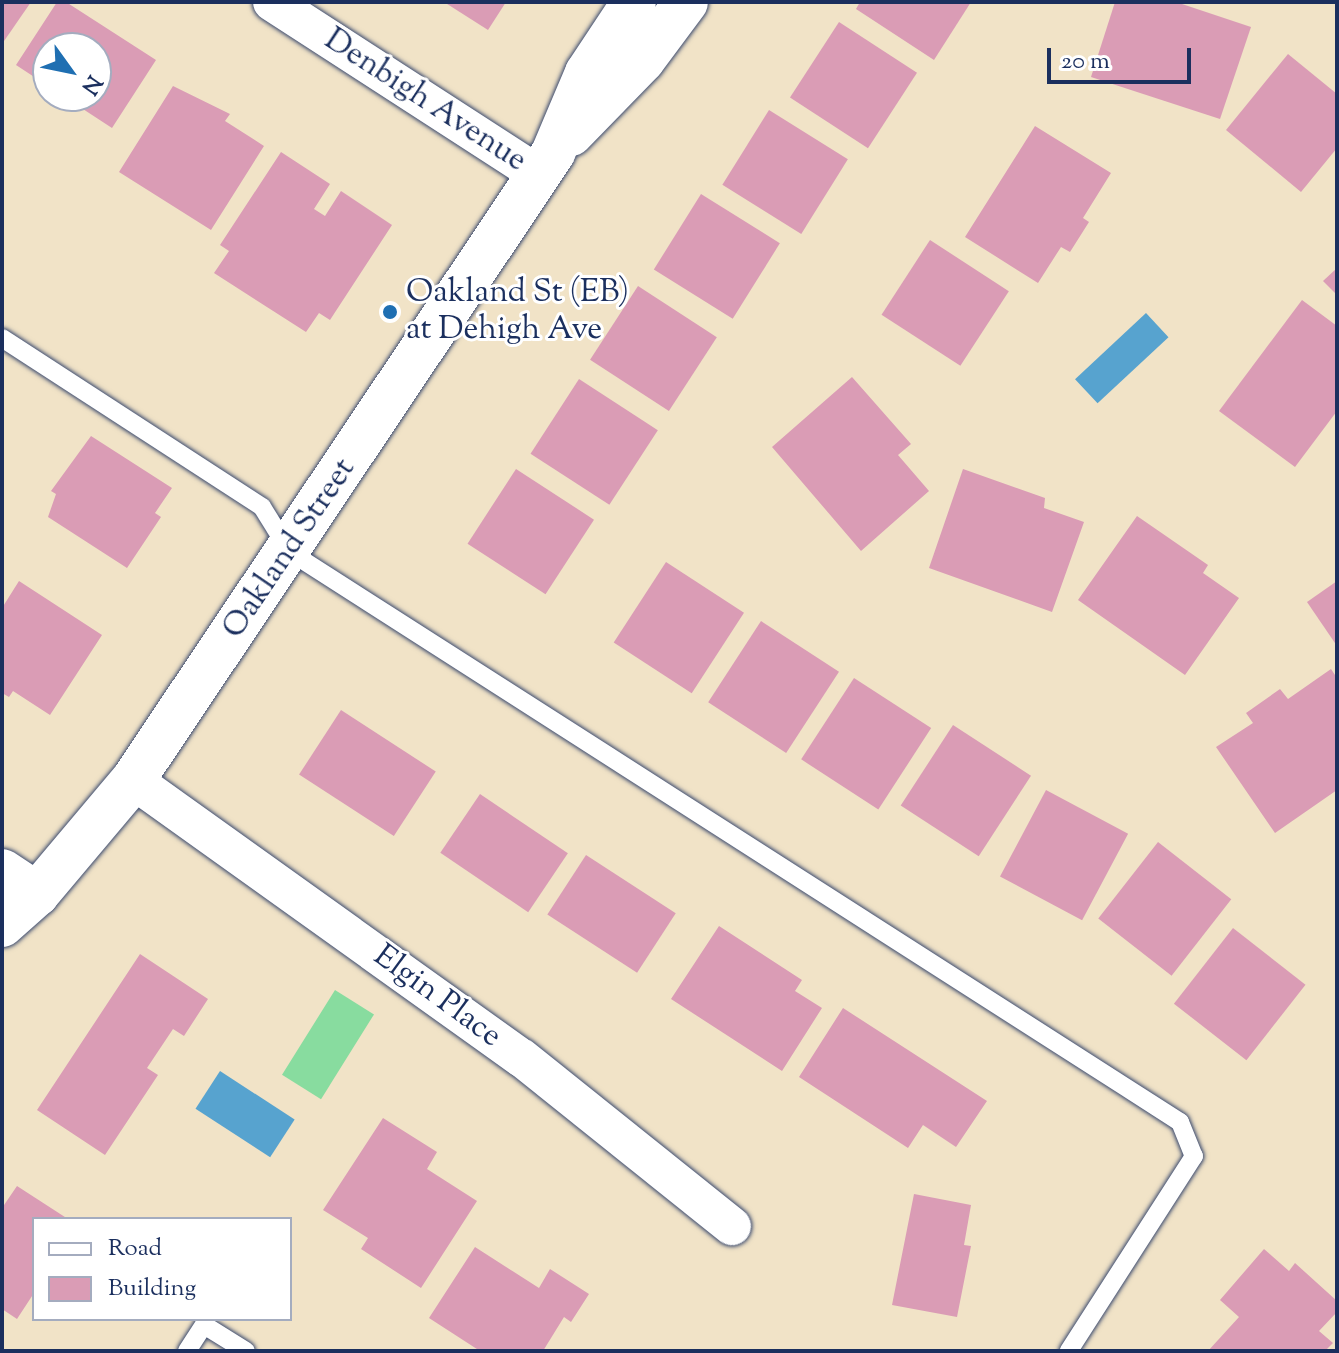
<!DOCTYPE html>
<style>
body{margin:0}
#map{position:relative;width:1339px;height:1353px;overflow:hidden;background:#f1e3c7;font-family:"Sorts Mill Goudy",serif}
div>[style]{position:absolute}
.green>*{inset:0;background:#88dc9f;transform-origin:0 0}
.water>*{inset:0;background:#57a3cf;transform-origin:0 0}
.building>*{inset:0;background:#da9cb5;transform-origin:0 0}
.roads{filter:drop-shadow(0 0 2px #3b4a6e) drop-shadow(0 0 2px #3b4a6e)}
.lane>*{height:18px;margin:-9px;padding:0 9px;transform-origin:9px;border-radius:9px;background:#fff}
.street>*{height:38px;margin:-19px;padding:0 19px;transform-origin:19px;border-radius:19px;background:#fff}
.secondary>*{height:44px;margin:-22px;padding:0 22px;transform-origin:22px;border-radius:22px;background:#fff}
.dots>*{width:22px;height:22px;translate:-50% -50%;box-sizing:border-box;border:4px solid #fff;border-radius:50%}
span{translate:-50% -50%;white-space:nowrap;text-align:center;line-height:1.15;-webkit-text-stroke:6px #fff;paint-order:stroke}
.street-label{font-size:32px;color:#1b2f5e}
.poi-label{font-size:32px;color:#1b2f5e}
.left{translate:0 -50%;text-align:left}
.frame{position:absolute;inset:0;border:4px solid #1b2f5e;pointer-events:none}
.legend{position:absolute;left:32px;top:1217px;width:260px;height:104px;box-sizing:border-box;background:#fff;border:2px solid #a4acbf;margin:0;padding:10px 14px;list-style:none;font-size:24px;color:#1b2f5e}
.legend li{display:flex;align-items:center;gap:16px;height:40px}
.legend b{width:40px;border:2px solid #a4acbf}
.north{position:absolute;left:32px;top:32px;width:80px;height:80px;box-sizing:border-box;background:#fff;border:2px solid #a4acbf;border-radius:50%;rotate:123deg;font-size:22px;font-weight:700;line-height:32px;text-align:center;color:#1b2f5e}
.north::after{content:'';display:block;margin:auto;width:28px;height:36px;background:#1f6fb2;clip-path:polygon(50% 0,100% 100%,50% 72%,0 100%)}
.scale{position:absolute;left:1047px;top:48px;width:144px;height:36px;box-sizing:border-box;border:4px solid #1b2f5e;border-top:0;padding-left:10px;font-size:24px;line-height:28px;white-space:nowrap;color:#1b2f5e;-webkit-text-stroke:6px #fff;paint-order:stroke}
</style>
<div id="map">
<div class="green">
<i style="left:335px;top:990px;width:46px;height:100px;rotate:32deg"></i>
</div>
<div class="water">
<i style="left:1146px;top:313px;width:33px;height:97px;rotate:47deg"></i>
<i style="left:220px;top:1071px;width:89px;height:45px;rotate:33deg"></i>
</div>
<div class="building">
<i style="clip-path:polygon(2px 2px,31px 2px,2px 44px)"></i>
<i style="clip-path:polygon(57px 2px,66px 2px,156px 60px,112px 128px,63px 96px,96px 96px,96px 48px,48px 48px,48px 86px,16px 65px)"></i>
<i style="clip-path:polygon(444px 2px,506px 2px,488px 30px)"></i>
<i style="clip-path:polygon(860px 2px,971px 2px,934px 60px,856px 9px)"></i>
<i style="clip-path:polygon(1115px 2px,1176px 2px,1251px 27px,1220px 119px,1091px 77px)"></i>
<i style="left:839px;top:22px;width:93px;height:90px;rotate:33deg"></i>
<i style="clip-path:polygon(1288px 54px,1337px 94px,1337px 148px,1301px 192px,1226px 130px)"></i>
<i style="clip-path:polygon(173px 86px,230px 114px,225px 121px,264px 146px,211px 230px,119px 172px)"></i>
<i style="left:769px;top:110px;width:93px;height:88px;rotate:32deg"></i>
<i style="clip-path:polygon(1035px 126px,1111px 173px,1083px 218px,1089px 222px,1070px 252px,1061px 247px,1038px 283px,965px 237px)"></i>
<i style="clip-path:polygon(281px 152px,330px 184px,314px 209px,325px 216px,341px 191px,392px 225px,330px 320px,319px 313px,306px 332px,214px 273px,229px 251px,220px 245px)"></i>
<i style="left:701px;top:194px;width:93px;height:89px;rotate:32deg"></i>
<i style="left:930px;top:240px;width:94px;height:89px;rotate:33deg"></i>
<i style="clip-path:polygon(1337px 268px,1337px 295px,1323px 281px)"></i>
<i style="left:638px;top:286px;width:94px;height:88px;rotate:33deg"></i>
<i style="clip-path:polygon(1302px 300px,1337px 326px,1337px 411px,1295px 467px,1219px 411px)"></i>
<i style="clip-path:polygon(852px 377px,911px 444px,898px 455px,929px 491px,861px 551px,772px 447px)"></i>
<i style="left:579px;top:379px;width:94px;height:89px;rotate:33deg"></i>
<i style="clip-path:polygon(91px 436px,172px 488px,155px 513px,161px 517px,127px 568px,48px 517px,56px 494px,51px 491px)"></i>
<i style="left:516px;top:469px;width:93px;height:89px;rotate:33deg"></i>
<i style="clip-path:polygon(963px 469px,1045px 498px,1044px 508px,1084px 522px,1052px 612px,929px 568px)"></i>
<i style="clip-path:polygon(1137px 516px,1208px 565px,1203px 573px,1239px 598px,1185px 675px,1078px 600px)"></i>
<i style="left:666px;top:562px;width:93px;height:96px;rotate:33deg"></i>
<i style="clip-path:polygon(19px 581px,102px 635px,50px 715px,13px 691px,9px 697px,2px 693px,2px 608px)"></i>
<i style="clip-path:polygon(1337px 581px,1337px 646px,1307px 602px)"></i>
<i style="left:761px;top:621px;width:93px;height:97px;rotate:33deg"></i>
<i style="clip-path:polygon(1331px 669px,1337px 678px,1337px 790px,1275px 833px,1216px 747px,1253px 723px,1246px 713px,1280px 689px,1288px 699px)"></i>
<i style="left:854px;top:678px;width:92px;height:97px;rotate:33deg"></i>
<i style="left:341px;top:710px;width:113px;height:77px;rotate:33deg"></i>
<i style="left:953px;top:725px;width:93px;height:96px;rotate:33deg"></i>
<i style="left:1046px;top:790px;width:93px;height:98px;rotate:28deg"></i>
<i style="left:480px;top:794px;width:106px;height:71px;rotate:34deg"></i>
<i style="left:1158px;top:842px;width:93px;height:97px;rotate:38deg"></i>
<i style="left:586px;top:855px;width:107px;height:71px;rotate:33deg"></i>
<i style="clip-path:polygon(719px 926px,802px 980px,795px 991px,822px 1008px,782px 1071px,671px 999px)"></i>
<i style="left:1233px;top:928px;width:92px;height:96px;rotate:38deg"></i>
<i style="clip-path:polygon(140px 954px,208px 999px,184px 1036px,173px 1029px,147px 1068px,158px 1075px,105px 1155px,37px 1110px)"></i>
<i style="clip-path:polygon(843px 1008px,987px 1101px,956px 1147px,923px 1125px,908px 1148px,799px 1077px)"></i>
<i style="clip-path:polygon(383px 1118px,437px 1152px,427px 1169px,477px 1201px,421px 1288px,361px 1249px,368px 1238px,323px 1210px)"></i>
<i style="clip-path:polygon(17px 1186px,68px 1219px,34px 1219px,34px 1293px,17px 1319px,2px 1309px,2px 1208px)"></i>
<i style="clip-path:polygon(914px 1194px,971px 1205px,964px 1245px,971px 1246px,957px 1317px,892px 1305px)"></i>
<i style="clip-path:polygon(475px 1247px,539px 1288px,550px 1269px,589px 1294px,571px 1322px,564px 1317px,543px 1351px,480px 1351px,429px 1318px)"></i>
<i style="clip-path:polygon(1264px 1249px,1289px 1271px,1295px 1263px,1337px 1301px,1337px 1312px,1319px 1331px,1333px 1343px,1325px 1351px,1208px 1351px,1239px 1317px,1220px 1300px)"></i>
</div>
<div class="roads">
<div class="lane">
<i style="left:2px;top:338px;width:310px;rotate:33deg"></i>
<i style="left:262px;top:507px;width:53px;rotate:58.1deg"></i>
<i style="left:290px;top:552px;width:1057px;rotate:32.64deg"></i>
<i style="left:1180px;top:1122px;width:37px;rotate:68deg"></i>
<i style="left:1194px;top:1156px;width:232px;rotate:122.7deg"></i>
<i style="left:187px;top:1351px;width:31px;rotate:-57deg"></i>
<i style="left:204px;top:1325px;width:49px;rotate:31.8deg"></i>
</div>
<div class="street">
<i style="left:272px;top:2px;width:318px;rotate:32.9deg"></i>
<i style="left:133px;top:780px;width:478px;rotate:35.6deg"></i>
<i style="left:522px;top:1058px;width:269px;rotate:38.7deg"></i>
</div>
<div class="secondary">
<i style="left:571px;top:134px;width:103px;rotate:-45.8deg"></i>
<i style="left:643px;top:60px;width:72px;rotate:-53.4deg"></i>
<i style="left:2px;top:871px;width:42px;rotate:33.3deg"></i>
<i style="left:2px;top:925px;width:47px;rotate:-41.5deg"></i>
<i style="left:37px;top:894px;width:149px;rotate:-49.9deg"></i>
<i style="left:133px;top:780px;width:755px;rotate:-56.18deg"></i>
<i style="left:553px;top:153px;width:87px;rotate:-67deg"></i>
<i style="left:587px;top:73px;width:85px;rotate:-56.5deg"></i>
</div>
</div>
<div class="dots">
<i style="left:390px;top:312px;background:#1f6fb2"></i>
</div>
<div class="street-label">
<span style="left:425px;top:101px;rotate:33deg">Denbigh Avenue</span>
<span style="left:290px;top:549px;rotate:-56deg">Oakland Street</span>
<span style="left:437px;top:997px;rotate:36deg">Elgin Place</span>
</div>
<div class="poi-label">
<span class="left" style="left:406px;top:312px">Oakland St (EB)<br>at Dehigh Ave</span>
</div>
<div class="frame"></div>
<ul class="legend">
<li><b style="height:10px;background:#fff"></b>Road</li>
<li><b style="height:22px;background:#da9cb5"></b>Building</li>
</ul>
<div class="north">N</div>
<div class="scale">20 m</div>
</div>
